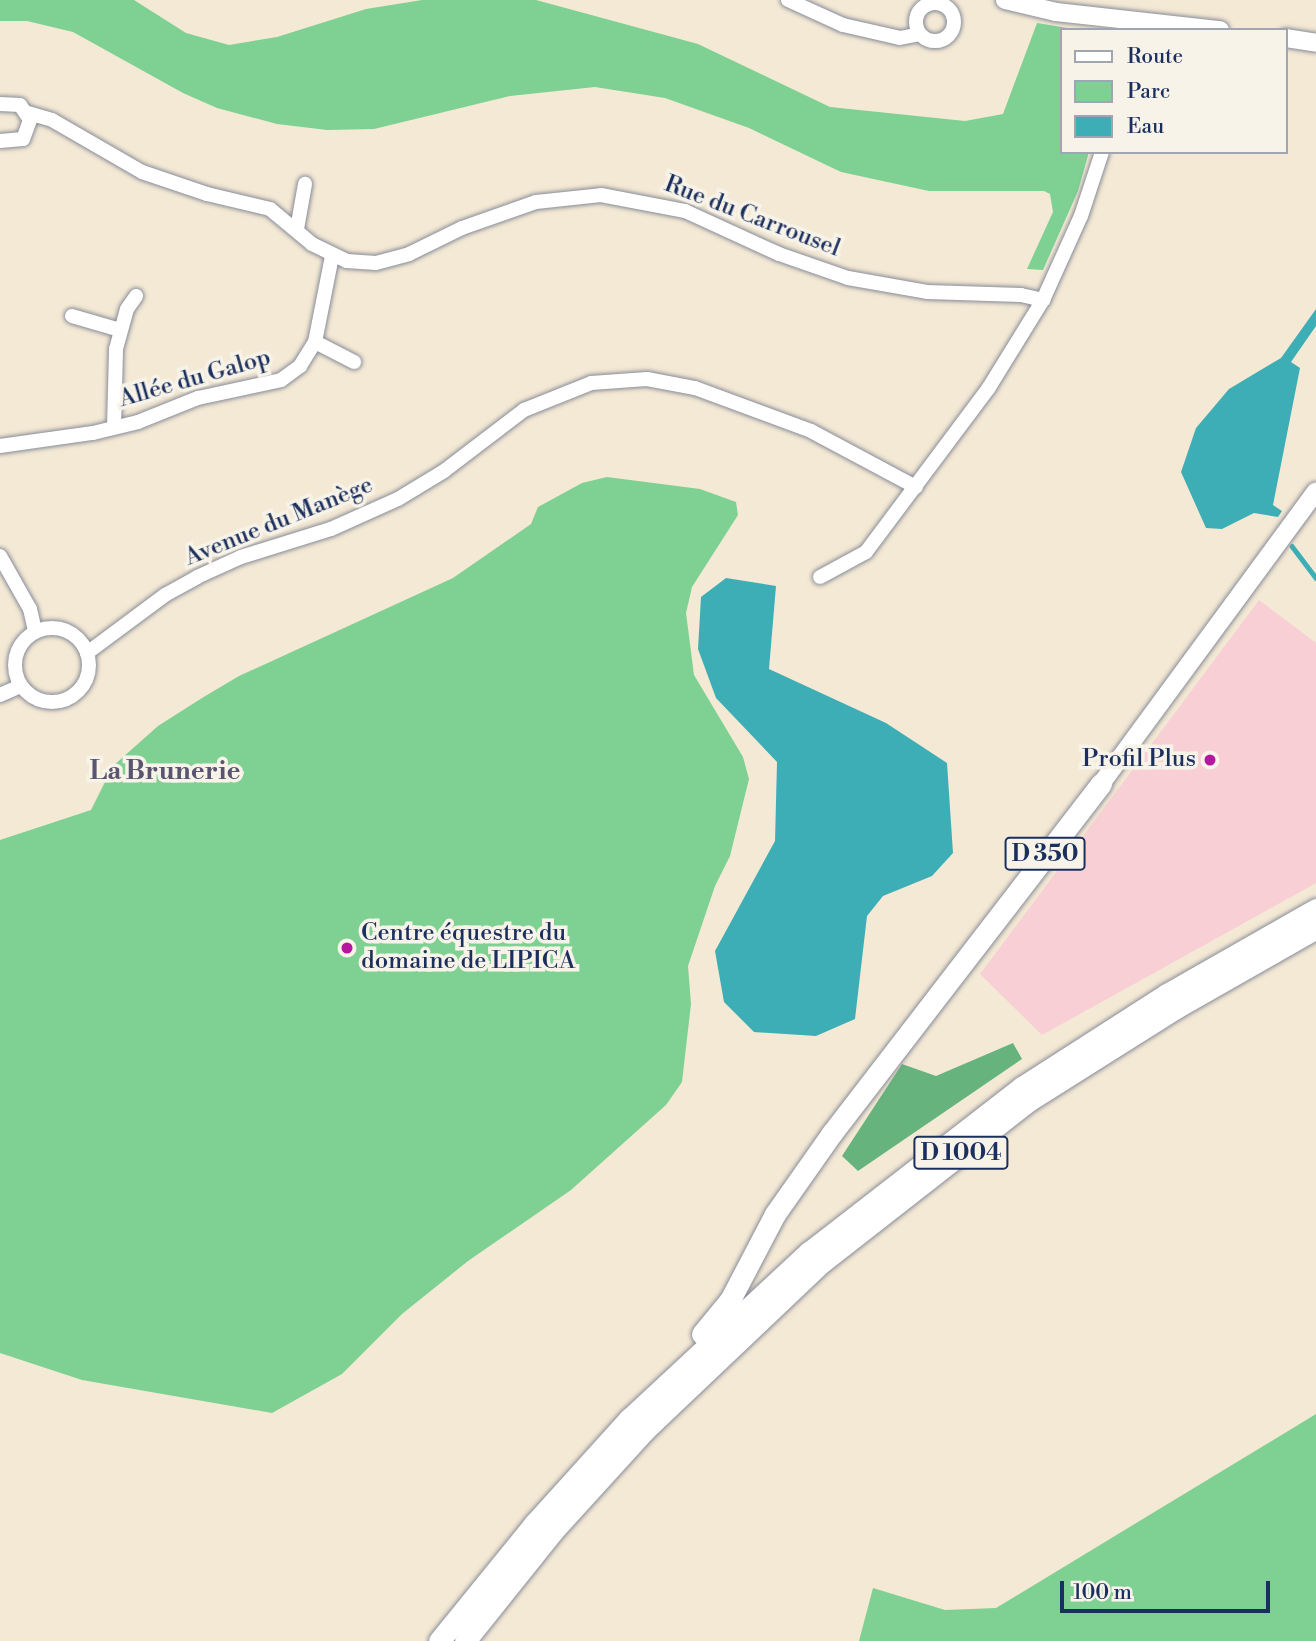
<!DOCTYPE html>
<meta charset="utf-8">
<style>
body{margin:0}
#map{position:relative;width:1316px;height:1641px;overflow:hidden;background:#f4e9d4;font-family:"Libre Bodoni",serif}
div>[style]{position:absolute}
.built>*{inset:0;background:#f7cfd5}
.green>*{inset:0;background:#7ed193}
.forest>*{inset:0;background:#66b37d}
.water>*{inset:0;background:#3daeb6}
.stream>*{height:4.5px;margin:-2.25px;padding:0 2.25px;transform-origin:2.25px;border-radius:2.25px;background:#3daeb6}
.roads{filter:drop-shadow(0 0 2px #888c99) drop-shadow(0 0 2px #888c99)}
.minor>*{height:14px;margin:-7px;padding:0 7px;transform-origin:7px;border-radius:7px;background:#fff}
.minor>.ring{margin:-7px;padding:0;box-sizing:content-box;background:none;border:14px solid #fff;border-radius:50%}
.major>*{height:18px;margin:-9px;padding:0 9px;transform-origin:9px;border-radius:9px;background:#fff}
.highway>*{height:21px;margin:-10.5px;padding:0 10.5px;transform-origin:10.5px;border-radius:10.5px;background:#fff}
.dots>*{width:19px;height:19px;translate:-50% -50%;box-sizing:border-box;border:4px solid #f7f3e8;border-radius:50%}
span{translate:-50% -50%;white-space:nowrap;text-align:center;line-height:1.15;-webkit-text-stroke:7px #f7f3e8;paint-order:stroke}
.shield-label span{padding:2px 5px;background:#f7f3e8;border:2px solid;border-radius:5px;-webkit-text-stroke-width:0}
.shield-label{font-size:23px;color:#1b2f5e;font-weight:700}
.street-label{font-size:24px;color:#1b2f5e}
.poi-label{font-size:24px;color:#1b2f5e}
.right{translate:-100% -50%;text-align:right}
.left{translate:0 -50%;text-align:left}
.neighbourhood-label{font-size:26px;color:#59546f;font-weight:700}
.legend{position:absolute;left:1060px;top:28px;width:228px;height:126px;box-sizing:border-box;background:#f7f3e8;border:2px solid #9fa5b1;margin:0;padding:9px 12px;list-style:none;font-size:21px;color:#1b2f5e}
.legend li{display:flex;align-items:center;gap:14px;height:35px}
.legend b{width:35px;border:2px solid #9fa5b1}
.scale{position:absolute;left:1060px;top:1581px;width:210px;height:32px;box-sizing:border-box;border:4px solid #1b2f5e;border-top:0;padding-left:9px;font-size:21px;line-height:24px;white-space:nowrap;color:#1b2f5e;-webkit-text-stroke:5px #f7f3e8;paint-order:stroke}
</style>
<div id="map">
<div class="built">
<i style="clip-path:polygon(1259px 600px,1316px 643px,1316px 883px,1042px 1035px,980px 974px)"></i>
</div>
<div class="green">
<i style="clip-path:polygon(0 0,134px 0,186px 33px,229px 45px,277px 37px,366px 9px,422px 0,536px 0,698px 44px,830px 107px,965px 121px,1003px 114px,1037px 23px,1080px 30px,1062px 30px,1062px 152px,1089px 152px,1078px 191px,1043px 270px,1027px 269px,1053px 212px,1050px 194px,1044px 191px,929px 191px,841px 172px,749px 128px,665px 98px,595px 87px,510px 96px,374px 129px,327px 130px,277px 124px,217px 108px,183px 93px,73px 32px,27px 21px,0 21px)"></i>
<i style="clip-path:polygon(607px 477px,700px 489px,736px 502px,738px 515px,692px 587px,686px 613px,694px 675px,743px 757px,749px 779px,730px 856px,715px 886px,688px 966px,691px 1004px,682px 1082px,666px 1105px,571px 1190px,468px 1261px,402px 1314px,342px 1374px,272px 1413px,82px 1380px,0 1353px,0 840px,91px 810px,113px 766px,158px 726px,202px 698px,239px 676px,453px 578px,531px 524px,538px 507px,582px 483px)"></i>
<i style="clip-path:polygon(1316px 1414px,1316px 1641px,859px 1641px,873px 1588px,945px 1610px,996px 1608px)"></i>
</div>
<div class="forest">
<i style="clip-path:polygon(1013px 1043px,1022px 1059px,858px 1171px,842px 1156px,902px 1064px,936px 1076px)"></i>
</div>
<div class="water">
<i style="clip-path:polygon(1316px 309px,1316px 326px,1291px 362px,1300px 368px,1273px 505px,1282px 511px,1278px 517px,1254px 513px,1222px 529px,1206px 528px,1181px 472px,1196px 428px,1229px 389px,1281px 358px)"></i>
<i style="clip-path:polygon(726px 578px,776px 586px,769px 669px,886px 723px,947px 763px,953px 853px,932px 876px,883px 896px,867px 916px,855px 1019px,816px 1036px,754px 1032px,724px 1002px,715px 951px,775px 841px,777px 762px,716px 698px,698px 649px,701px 597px)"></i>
</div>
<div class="stream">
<i style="left:1292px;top:546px;width:40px;rotate:53deg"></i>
</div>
<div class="roads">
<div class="minor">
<i style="left:788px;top:0;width:60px;rotate:24.4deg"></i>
<i style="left:843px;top:25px;width:58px;rotate:12.8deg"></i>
<i style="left:900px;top:38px;width:20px;rotate:-11deg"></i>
<i class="ring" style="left:916px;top:3px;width:24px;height:24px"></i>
<i style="left:0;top:104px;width:20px;rotate:3deg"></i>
<i style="left:20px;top:105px;width:18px;rotate:56deg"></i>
<i style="left:30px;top:120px;width:20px;rotate:110deg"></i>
<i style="left:23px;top:139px;width:23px;rotate:175deg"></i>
<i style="left:28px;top:113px;width:25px;rotate:16deg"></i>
<i style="left:52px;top:120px;width:104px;rotate:30deg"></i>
<i style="left:142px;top:172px;width:69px;rotate:18.7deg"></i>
<i style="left:207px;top:194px;width:65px;rotate:13.4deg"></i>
<i style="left:270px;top:209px;width:55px;rotate:39.8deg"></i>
<i style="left:312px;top:244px;width:39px;rotate:26deg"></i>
<i style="left:347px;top:261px;width:29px;rotate:4deg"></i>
<i style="left:376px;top:263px;width:34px;rotate:-15deg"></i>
<i style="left:409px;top:254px;width:59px;rotate:-26.1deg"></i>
<i style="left:462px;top:228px;width:78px;rotate:-19.4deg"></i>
<i style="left:536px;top:202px;width:65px;rotate:-6.1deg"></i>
<i style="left:601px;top:195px;width:86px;rotate:10.8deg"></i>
<i style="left:685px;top:211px;width:103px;rotate:24.6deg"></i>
<i style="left:779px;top:254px;width:73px;rotate:19.2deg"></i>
<i style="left:848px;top:278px;width:80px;rotate:10deg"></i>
<i style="left:927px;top:292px;width:94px;rotate:1.8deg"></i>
<i style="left:1021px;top:295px;width:23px;rotate:13deg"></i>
<i style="left:297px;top:229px;width:46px;rotate:-79.9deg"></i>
<i style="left:72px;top:316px;width:50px;rotate:16.3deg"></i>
<i style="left:315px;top:342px;width:44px;rotate:27.1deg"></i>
<i style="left:114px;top:427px;width:78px;rotate:-88.5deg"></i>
<i style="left:116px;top:349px;width:41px;rotate:-74.6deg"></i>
<i style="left:127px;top:309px;width:16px;rotate:-55deg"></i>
<i style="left:0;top:446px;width:94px;rotate:-8deg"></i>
<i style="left:93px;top:433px;width:46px;rotate:-13.7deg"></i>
<i style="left:138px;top:422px;width:65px;rotate:-21.8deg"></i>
<i style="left:198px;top:398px;width:85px;rotate:-12.2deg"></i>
<i style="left:281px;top:380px;width:24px;rotate:-36deg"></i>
<i style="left:300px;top:366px;width:28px;rotate:-58deg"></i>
<i style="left:315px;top:342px;width:88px;rotate:-78.8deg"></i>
<i style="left:0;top:556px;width:61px;rotate:60.5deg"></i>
<i style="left:30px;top:609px;width:23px;rotate:77deg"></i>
<i style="left:820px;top:577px;width:52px;rotate:-28.5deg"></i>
<i style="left:866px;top:552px;width:204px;rotate:-53.2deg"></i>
<i style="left:988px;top:389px;width:105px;rotate:-58.3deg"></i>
<i style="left:1043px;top:300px;width:92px;rotate:-65.7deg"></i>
<i style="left:1081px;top:216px;width:67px;rotate:-71.8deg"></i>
<i class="ring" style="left:15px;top:628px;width:60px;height:60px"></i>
<i style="left:87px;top:653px;width:97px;rotate:-36.6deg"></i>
<i style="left:165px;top:595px;width:37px;rotate:-29deg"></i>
<i style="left:197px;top:577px;width:48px;rotate:-24.4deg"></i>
<i style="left:241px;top:557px;width:94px;rotate:-17.3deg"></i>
<i style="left:331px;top:529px;width:73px;rotate:-24.1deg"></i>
<i style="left:398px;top:499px;width:54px;rotate:-31.3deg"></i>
<i style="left:444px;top:471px;width:101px;rotate:-37.3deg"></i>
<i style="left:524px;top:410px;width:72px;rotate:-21.9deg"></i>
<i style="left:591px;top:383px;width:56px;rotate:-4.1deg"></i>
<i style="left:647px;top:379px;width:49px;rotate:10.6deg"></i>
<i style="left:695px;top:388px;width:124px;rotate:20.3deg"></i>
<i style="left:811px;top:431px;width:119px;rotate:28.1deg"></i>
<i style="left:0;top:695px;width:22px;rotate:-24deg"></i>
</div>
<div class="major">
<i style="left:1005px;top:0;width:52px;rotate:13.2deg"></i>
<i style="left:1056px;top:12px;width:165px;rotate:6.3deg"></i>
<i style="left:1286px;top:38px;width:30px;rotate:9deg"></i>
<i style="left:1101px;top:784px;width:363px;rotate:-53.7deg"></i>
</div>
<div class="highway">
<i style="left:702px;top:1334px;width:44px;rotate:-50.5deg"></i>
<i style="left:730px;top:1300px;width:97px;rotate:-62.4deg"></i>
<i style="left:775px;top:1214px;width:99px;rotate:-54.9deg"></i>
<i style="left:832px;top:1133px;width:441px;rotate:-52.4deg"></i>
<i style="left:439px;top:1641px;width:151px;rotate:-50.9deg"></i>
<i style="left:534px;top:1524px;width:142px;rotate:-47.9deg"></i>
<i style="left:629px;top:1419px;width:246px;rotate:-42.9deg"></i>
<i style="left:809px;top:1252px;width:269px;rotate:-37.8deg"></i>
<i style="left:1022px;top:1087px;width:172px;rotate:-32.7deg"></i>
<i style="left:1167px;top:994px;width:172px;rotate:-29.7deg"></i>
<i style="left:465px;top:1641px;width:141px;rotate:-51.3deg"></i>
<i style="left:553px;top:1531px;width:137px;rotate:-47.7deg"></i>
<i style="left:645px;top:1430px;width:243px;rotate:-43.5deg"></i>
<i style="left:821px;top:1263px;width:265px;rotate:-38deg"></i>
<i style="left:1030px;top:1100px;width:173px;rotate:-32.2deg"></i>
<i style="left:1176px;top:1008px;width:161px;rotate:-29.7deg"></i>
</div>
</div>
<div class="dots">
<i style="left:1210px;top:760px;background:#b5179e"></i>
<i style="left:347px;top:948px;background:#b5179e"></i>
</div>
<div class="shield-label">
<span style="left:1045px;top:854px">D 350</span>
<span style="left:961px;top:1153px">D 1004</span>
</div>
<div class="street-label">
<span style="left:752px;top:217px;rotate:21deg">Rue du Carrousel</span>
<span style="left:195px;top:379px;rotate:-16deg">Allée du Galop</span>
<span style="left:279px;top:522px;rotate:-22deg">Avenue du Manège</span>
</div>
<div class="poi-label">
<span class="right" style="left:1196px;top:760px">Profil Plus</span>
<span class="left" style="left:361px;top:948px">Centre équestre du<br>domaine de LIPICA</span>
</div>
<div class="neighbourhood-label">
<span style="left:165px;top:772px">La Brunerie</span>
</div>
<ul class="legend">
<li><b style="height:9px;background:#fff"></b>Route</li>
<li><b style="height:19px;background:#7ed193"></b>Parc</li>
<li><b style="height:19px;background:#3daeb6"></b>Eau</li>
</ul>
<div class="scale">100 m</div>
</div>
